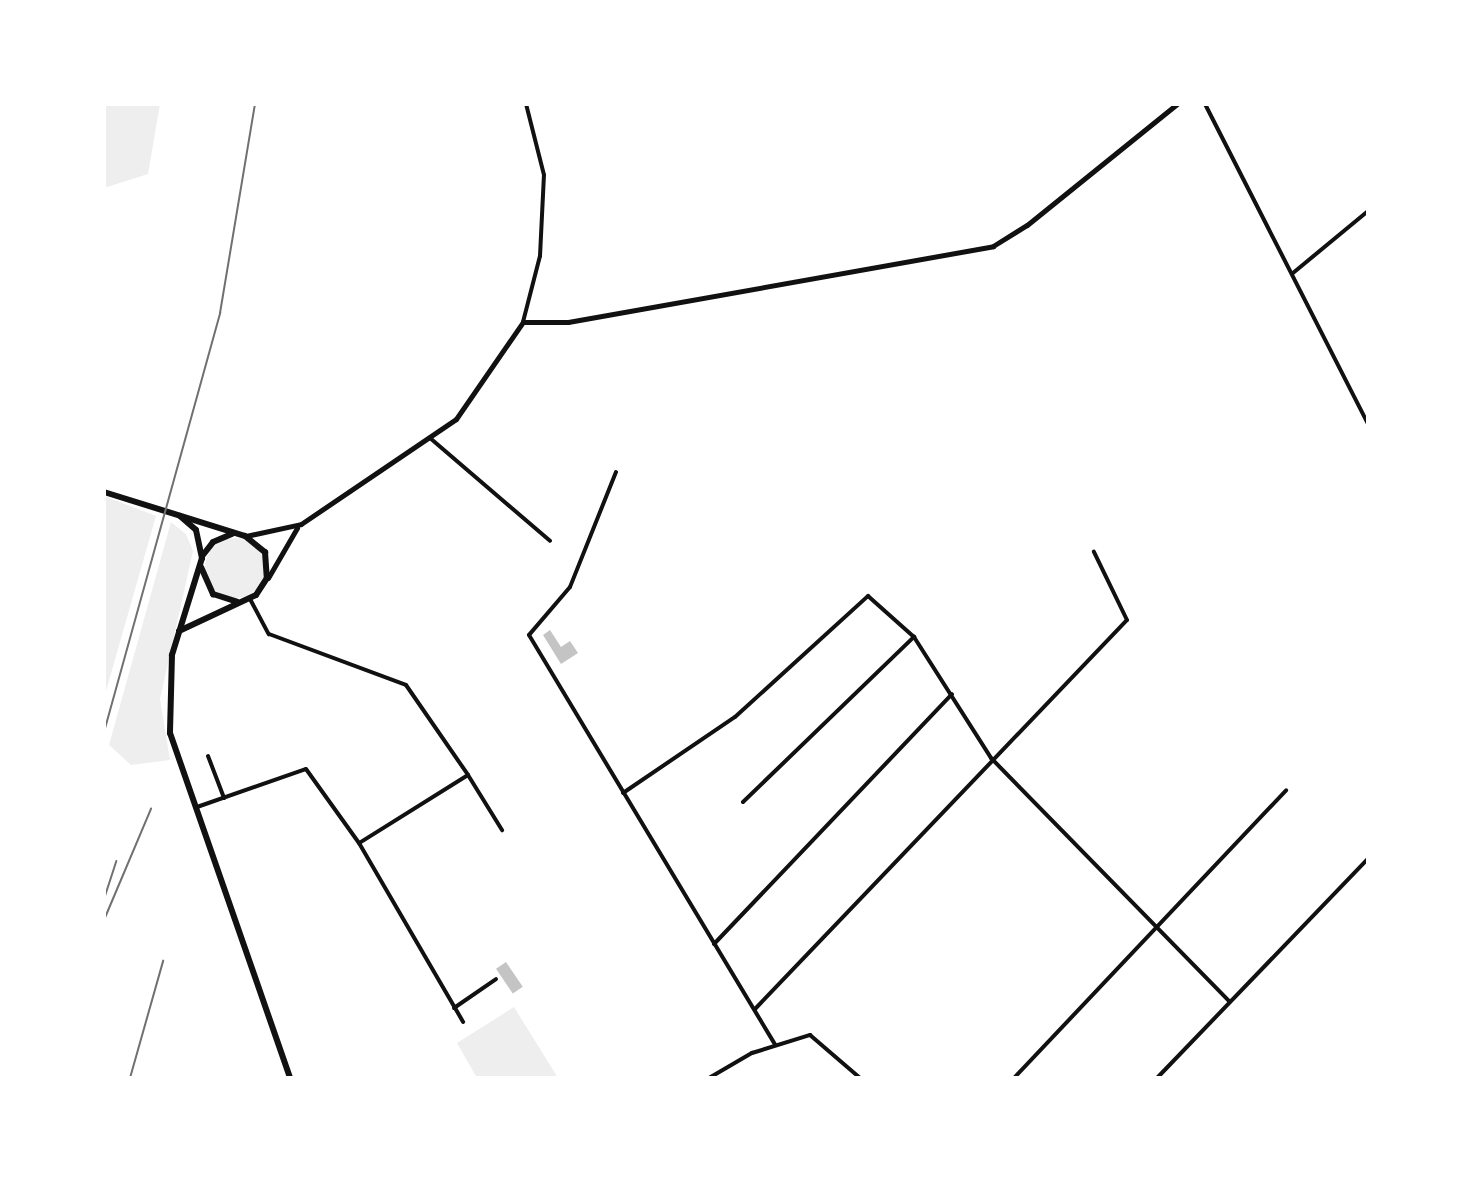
<!DOCTYPE html>
<style>
body{margin:0}
#map{position:relative;width:1472px;height:1182px;overflow:hidden;background:#fff;font-family:Mulish,sans-serif}
div>[style]{position:absolute}
.green>*{inset:0;background:#eee}
.round{border-radius:50%}
.building>*{inset:0;background:#c4c4c4;transform-origin:0 0}
.minor>*{height:4px;margin:-2px;padding:0 2px;transform-origin:2px;border-radius:2px;background:#111}
.tertiary>*{height:5px;margin:-2.5px;padding:0 2.5px;transform-origin:2.5px;border-radius:2.5px;background:#111}
.primary>*{height:6px;margin:-3px;padding:0 3px;transform-origin:3px;border-radius:3px;background:#111}
.rail>*{height:2px;margin:-1px;padding:0 1px;transform-origin:1px;border-radius:1px;background:#707070}
span{translate:-50% -50%;white-space:nowrap;text-align:center;line-height:1.15;-webkit-text-stroke:8px #fff;paint-order:stroke}
.frame{position:absolute;inset:0;border:106px solid #fff;pointer-events:none}
</style>
<div id="map">
<div class="green">
<i style="clip-path:polygon(104px 104px,160px 104px,148px 174px,104px 188px)"></i>
<i style="clip-path:polygon(104px 496px,156px 516px,104px 698px)"></i>
<i style="clip-path:polygon(171px 522px,186px 534px,193px 551px,160px 699px,170px 760px,131px 765px,109px 745px)"></i>
<i class="round" style="left:205px;top:538px;width:60px;height:60px"></i>
<i style="clip-path:polygon(514px 1007px,558px 1078px,477px 1078px,457px 1043px)"></i>
</div>
<div class="building">
<i style="clip-path:polygon(550px 630px,561px 647px,570px 641px,578px 653px,561px 664px,543px 635px)"></i>
<i style="left:506px;top:962px;width:30px;height:12px;rotate:56deg"></i>
</div>
<div class="minor">
<i style="left:1205px;top:104px;width:359px;rotate:63deg"></i>
<i style="left:1293px;top:273px;width:97px;rotate:-39.6deg"></i>
<i style="left:523px;top:322px;width:68px;rotate:-75.6deg"></i>
<i style="left:540px;top:256px;width:81px;rotate:-87.2deg"></i>
<i style="left:544px;top:175px;width:73px;rotate:-104.2deg"></i>
<i style="left:430px;top:438px;width:158px;rotate:40.6deg"></i>
<i style="left:616px;top:472px;width:124px;rotate:111.8deg"></i>
<i style="left:570px;top:587px;width:63px;rotate:130.5deg"></i>
<i style="left:529px;top:635px;width:477px;rotate:59deg"></i>
<i style="left:250px;top:599px;width:40px;rotate:62deg"></i>
<i style="left:269px;top:634px;width:146px;rotate:20.4deg"></i>
<i style="left:406px;top:685px;width:109px;rotate:55.4deg"></i>
<i style="left:468px;top:775px;width:128px;rotate:148deg"></i>
<i style="left:208px;top:756px;width:45px;rotate:69.1deg"></i>
<i style="left:468px;top:775px;width:65px;rotate:58.3deg"></i>
<i style="left:623px;top:793px;width:135px;rotate:-34.2deg"></i>
<i style="left:735px;top:717px;width:180px;rotate:-42.3deg"></i>
<i style="left:868px;top:596px;width:62px;rotate:41.7deg"></i>
<i style="left:914px;top:637px;width:143px;rotate:57.5deg"></i>
<i style="left:991px;top:758px;width:340px;rotate:45.6deg"></i>
<i style="left:743px;top:802px;width:238px;rotate:-44deg"></i>
<i style="left:197px;top:807px;width:115px;rotate:-19.2deg"></i>
<i style="left:306px;top:769px;width:91px;rotate:54.4deg"></i>
<i style="left:359px;top:843px;width:207px;rotate:59.8deg"></i>
<i style="left:714px;top:944px;width:345px;rotate:-46.4deg"></i>
<i style="left:454px;top:1008px;width:51px;rotate:-34.6deg"></i>
<i style="left:755px;top:1009px;width:538px;rotate:-46.28deg"></i>
<i style="left:1127px;top:620px;width:76px;rotate:-115.9deg"></i>
<i style="left:709px;top:1078px;width:50px;rotate:-30.2deg"></i>
<i style="left:752px;top:1053px;width:61px;rotate:-17.2deg"></i>
<i style="left:810px;top:1035px;width:66px;rotate:40.7deg"></i>
<i style="left:1014px;top:1078px;width:396px;rotate:-46.6deg"></i>
<i style="left:1157px;top:1078px;width:304px;rotate:-46.1deg"></i>
</div>
<div class="tertiary">
<i style="left:246px;top:536px;width:56px;rotate:-12.3deg"></i>
<i style="left:301px;top:524px;width:187px;rotate:-34.1deg"></i>
<i style="left:456px;top:419px;width:118px;rotate:-55.4deg"></i>
<i style="left:523px;top:322px;width:45px"></i>
<i style="left:568px;top:322px;width:432px;rotate:-10.1deg"></i>
<i style="left:993px;top:246px;width:40px;rotate:-32deg"></i>
<i style="left:1027px;top:225px;width:193px;rotate:-38.9deg"></i>
<i style="left:268px;top:578px;width:58px;rotate:-59.9deg"></i>
</div>
<div class="primary">
<i style="left:104px;top:492px;width:148px;rotate:17.3deg"></i>
<i style="left:245px;top:536px;width:26px;rotate:39deg"></i>
<i style="left:265px;top:552px;width:26px;rotate:86deg"></i>
<i style="left:267px;top:578px;width:20px;rotate:123deg"></i>
<i style="left:256px;top:595px;width:85px;rotate:154.9deg"></i>
<i style="left:180px;top:516px;width:21px;rotate:41deg"></i>
<i style="left:196px;top:530px;width:29px;rotate:78deg"></i>
<i style="left:202px;top:558px;width:102px;rotate:107.2deg"></i>
<i style="left:172px;top:655px;width:78px;rotate:91.5deg"></i>
<i style="left:170px;top:733px;width:365px;rotate:70.8deg"></i>
<i style="left:203px;top:555px;width:16px;rotate:-52deg"></i>
<i style="left:213px;top:542px;width:21px;rotate:-23deg"></i>
<i style="left:201px;top:567px;width:30px;rotate:66deg"></i>
<i style="left:213px;top:594px;width:25px;rotate:18deg"></i>
</div>
<div class="rail">
<i style="left:104px;top:732px;width:435px;rotate:-74.5deg"></i>
<i style="left:220px;top:313px;width:212px;rotate:-80.5deg"></i>
<i style="left:104px;top:899px;width:40px;rotate:-72deg"></i>
<i style="left:104px;top:920px;width:121px;rotate:-67.1deg"></i>
<i style="left:130px;top:1078px;width:122px;rotate:-74.2deg"></i>
</div>
<div class="frame"></div>
</div>
